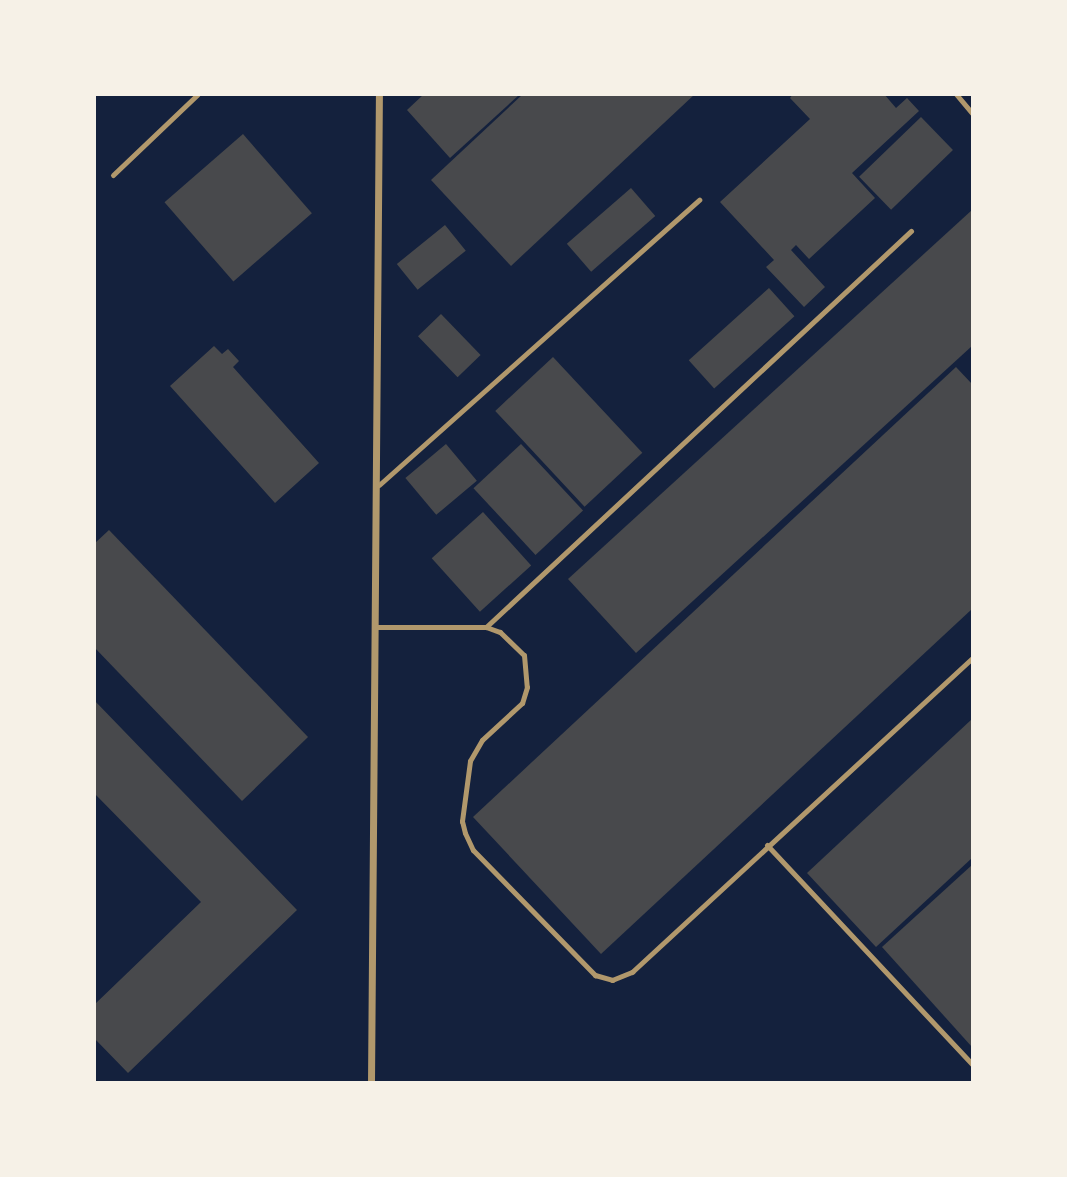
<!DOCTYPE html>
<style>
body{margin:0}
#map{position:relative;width:1067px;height:1177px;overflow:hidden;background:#14213d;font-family:Figtree,sans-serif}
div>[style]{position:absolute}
.building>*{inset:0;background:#48494c;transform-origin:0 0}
.service>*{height:5px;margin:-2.5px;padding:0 2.5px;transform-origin:2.5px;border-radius:2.5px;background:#b1986c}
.minor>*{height:7px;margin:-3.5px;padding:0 3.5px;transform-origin:3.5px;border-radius:3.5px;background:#b1986c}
span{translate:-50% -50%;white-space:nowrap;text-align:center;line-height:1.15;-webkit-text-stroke:7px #f6f1e7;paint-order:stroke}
.frame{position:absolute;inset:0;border:96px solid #f6f1e7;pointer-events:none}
</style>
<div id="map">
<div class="building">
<i style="clip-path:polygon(424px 94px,520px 94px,450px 158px,407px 110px)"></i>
<i style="clip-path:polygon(523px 94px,695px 94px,511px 266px,431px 180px)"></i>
<i style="clip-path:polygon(793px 94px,884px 94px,896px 108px,907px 98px,919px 111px,852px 173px,875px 198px,809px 259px,796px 245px,791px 250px,825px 287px,804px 307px,766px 267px,774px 260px,720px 202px,810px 119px,790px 98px)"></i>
<i style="left:921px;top:117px;width:46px;height:86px;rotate:46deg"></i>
<i style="left:243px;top:134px;width:105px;height:104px;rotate:49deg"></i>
<i style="left:631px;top:188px;width:37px;height:85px;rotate:49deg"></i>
<i style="clip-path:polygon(972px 210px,972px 346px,636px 653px,568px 579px)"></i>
<i style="left:445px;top:225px;width:33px;height:62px;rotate:51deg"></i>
<i style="left:769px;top:288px;width:38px;height:108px;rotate:48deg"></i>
<i style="left:441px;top:314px;width:57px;height:32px;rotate:46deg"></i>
<i style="clip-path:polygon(214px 346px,222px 354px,228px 349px,239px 361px,233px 367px,319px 463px,275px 503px,170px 386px)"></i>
<i style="left:553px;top:357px;width:131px;height:79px;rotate:47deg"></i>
<i style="clip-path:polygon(956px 367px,972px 384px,972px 609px,601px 954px,473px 817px)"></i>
<i style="left:446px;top:444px;width:48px;height:53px;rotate:50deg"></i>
<i style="left:521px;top:444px;width:91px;height:65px;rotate:47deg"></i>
<i style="left:483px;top:512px;width:72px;height:69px;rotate:48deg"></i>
<i style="clip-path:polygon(109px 530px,308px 737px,242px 801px,94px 647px,94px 544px)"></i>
<i style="clip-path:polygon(94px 700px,297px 910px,128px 1073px,94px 1038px,94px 1005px,201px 902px,94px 793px)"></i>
<i style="clip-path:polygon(972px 719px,972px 858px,876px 947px,807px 873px)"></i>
<i style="clip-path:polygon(972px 865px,972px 1047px,882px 947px)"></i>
</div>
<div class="service">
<i style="left:956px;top:94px;width:25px;rotate:50deg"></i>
<i style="left:113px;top:175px;width:117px;rotate:-43.6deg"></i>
<i style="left:379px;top:485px;width:429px;rotate:-41.7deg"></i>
<i style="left:375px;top:627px;width:111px"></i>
<i style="left:486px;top:627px;width:15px;rotate:20deg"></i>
<i style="left:500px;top:632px;width:33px;rotate:44deg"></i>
<i style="left:524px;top:655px;width:32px;rotate:85deg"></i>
<i style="left:527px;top:687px;width:17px;rotate:107deg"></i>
<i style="left:522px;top:703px;width:54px;rotate:137.2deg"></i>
<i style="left:482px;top:740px;width:24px;rotate:120deg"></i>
<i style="left:470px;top:761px;width:61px;rotate:97.6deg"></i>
<i style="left:462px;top:821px;width:12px;rotate:76deg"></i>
<i style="left:465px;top:833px;width:19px;rotate:65deg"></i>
<i style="left:473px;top:850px;width:175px;rotate:45.7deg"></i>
<i style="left:595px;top:975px;width:18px;rotate:16deg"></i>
<i style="left:612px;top:980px;width:22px;rotate:-22deg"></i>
<i style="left:632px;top:972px;width:463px;rotate:-42.7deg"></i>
<i style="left:486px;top:627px;width:581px;rotate:-42.98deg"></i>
<i style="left:767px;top:845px;width:300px;rotate:46.9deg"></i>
</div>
<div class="minor">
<i style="left:371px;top:1082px;width:988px;rotate:-89.54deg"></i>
</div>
<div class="frame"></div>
</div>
